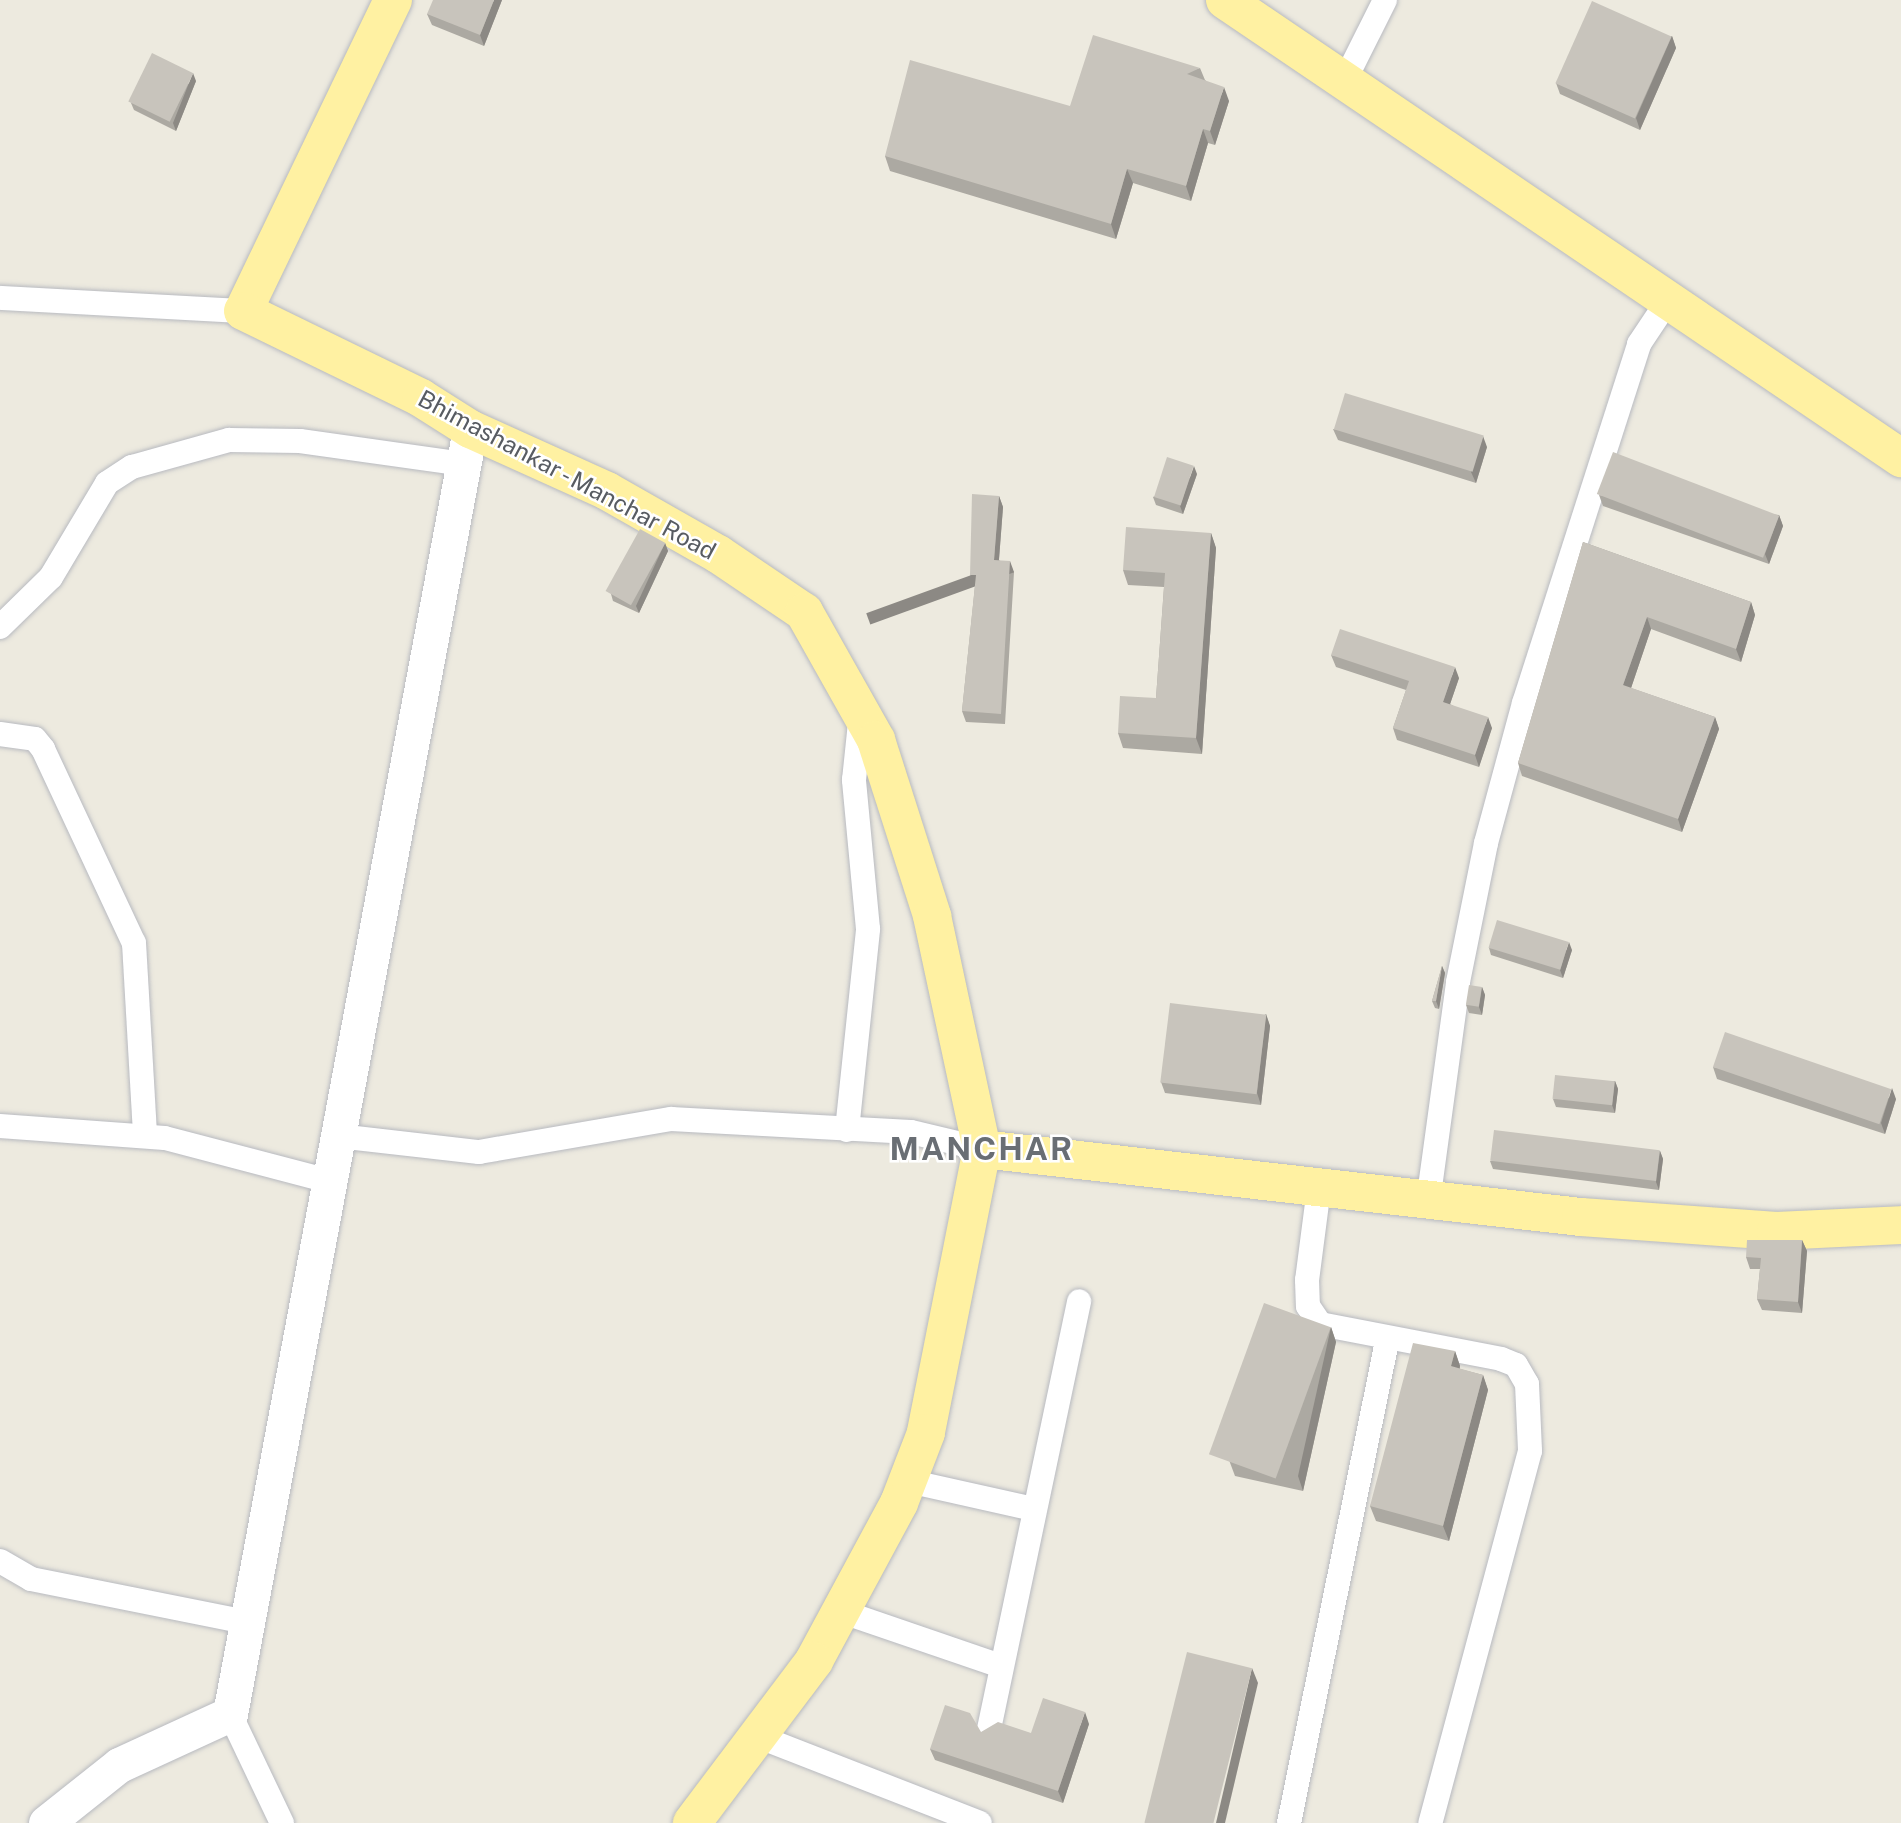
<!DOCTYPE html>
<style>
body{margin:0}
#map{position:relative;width:1901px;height:1823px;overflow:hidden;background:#edeadf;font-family:"Public Sans",sans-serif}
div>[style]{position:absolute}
.roads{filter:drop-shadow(0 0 2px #b8bac0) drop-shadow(0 0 2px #b8bac0)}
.street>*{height:24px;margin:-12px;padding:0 12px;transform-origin:12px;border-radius:12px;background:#fff}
.secondary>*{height:35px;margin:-17.5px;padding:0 17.5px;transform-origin:17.5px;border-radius:17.5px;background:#fff}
.primary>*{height:38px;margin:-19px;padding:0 19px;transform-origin:19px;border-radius:19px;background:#fff1a2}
.wall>*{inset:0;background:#aca9a2}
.shaded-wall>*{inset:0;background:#8c8984;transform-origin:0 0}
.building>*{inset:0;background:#c8c4bc;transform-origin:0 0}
span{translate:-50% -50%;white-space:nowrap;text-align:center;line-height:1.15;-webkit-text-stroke:5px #fff;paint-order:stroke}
.street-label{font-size:24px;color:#585c62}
.district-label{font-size:32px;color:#696e74;font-weight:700;letter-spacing:2px}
</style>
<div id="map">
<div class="roads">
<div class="street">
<i style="left:1345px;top:80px;width:89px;rotate:-63.4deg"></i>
<i style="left:0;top:298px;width:243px;rotate:3.1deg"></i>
<i style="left:0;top:627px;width:71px;rotate:-44.4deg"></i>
<i style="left:51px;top:577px;width:109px;rotate:-59.2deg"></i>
<i style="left:107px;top:483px;width:30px;rotate:-33deg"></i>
<i style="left:132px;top:467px;width:101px;rotate:-15.6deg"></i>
<i style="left:229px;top:440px;width:71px;rotate:0.8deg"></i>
<i style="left:300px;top:441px;width:166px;rotate:8deg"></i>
<i style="left:0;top:734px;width:35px;rotate:8deg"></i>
<i style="left:35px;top:739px;width:13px;rotate:51deg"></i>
<i style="left:43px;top:749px;width:214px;rotate:64.9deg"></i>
<i style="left:134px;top:943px;width:193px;rotate:86.7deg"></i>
<i style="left:0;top:1126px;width:165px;rotate:4.2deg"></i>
<i style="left:165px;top:1138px;width:170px;rotate:14.7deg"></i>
<i style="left:847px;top:1130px;width:202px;rotate:-84deg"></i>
<i style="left:868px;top:929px;width:150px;rotate:-95.4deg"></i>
<i style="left:854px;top:780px;width:67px;rotate:-84deg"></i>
<i style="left:338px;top:1136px;width:142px;rotate:6.5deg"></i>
<i style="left:479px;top:1152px;width:195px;rotate:-9.8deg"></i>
<i style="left:671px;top:1119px;width:240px;rotate:3.1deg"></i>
<i style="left:911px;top:1132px;width:73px;rotate:13.5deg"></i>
<i style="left:1319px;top:1188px;width:93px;rotate:97.4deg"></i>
<i style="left:1307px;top:1280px;width:26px;rotate:88deg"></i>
<i style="left:1308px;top:1306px;width:22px;rotate:56deg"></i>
<i style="left:1320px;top:1324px;width:184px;rotate:10.9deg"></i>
<i style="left:1501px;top:1359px;width:16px;rotate:22deg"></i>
<i style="left:1516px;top:1365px;width:22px;rotate:60deg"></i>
<i style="left:1527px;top:1384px;width:67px;rotate:87.4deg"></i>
<i style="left:1530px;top:1451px;width:385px;rotate:105deg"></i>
<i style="left:1428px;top:1202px;width:222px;rotate:-82.2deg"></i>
<i style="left:1458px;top:982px;width:142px;rotate:-78.6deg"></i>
<i style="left:1486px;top:843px;width:145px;rotate:-74.8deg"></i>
<i style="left:1524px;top:703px;width:377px;rotate:-72.2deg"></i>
<i style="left:1639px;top:344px;width:50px;rotate:-56.3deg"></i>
<i style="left:908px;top:1481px;width:128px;rotate:12.6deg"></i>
<i style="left:0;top:1561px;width:36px;rotate:30deg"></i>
<i style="left:31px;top:1579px;width:220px;rotate:11.3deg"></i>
<i style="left:843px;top:1612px;width:167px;rotate:18.9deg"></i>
<i style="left:230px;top:1714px;width:121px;rotate:64.5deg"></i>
<i style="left:989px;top:1729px;width:437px;rotate:-78.1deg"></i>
<i style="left:757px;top:1736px;width:239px;rotate:21.3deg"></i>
<i style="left:1289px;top:1823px;width:491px;rotate:-78.5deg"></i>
</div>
<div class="secondary">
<i style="left:46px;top:1823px;width:93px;rotate:-38.5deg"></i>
<i style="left:119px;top:1765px;width:122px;rotate:-24.7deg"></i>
<i style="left:230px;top:1714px;width:1307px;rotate:-79.42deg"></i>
</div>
<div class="primary">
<i style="left:393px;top:0;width:345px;rotate:115.7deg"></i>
<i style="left:243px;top:311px;width:198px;rotate:26deg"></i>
<i style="left:421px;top:398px;width:58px;rotate:32.3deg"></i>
<i style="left:470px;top:429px;width:150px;rotate:24.3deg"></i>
<i style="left:607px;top:491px;width:128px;rotate:29.6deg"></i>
<i style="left:718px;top:554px;width:104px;rotate:34deg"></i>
<i style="left:804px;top:612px;width:147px;rotate:60.6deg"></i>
<i style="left:876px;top:740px;width:185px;rotate:72.3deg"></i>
<i style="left:932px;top:916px;width:238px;rotate:77.9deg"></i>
<i style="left:982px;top:1149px;width:289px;rotate:101.2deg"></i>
<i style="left:926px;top:1433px;width:75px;rotate:111.1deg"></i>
<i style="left:899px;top:1503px;width:179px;rotate:118.3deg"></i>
<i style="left:814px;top:1661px;width:203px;rotate:127deg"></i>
<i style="left:1225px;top:0;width:817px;rotate:34.12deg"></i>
<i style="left:982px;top:1149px;width:603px;rotate:6.48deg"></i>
<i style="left:1581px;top:1217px;width:196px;rotate:4.1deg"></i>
<i style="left:1776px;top:1231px;width:125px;rotate:-2.7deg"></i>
</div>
</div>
<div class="wall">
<i style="clip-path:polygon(502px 0,484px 46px,432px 25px,427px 14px)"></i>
<i style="clip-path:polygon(1672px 36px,1676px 48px,1640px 130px,1560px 94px,1556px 83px)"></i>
<i style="clip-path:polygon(1200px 68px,1205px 80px,1229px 101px,1215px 145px,1208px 143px,1191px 201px,1133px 183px,1116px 239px,890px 171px,885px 156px,1070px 106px)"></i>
<i style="clip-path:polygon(196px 81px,176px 131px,134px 110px,131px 103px)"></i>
<i style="clip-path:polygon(1333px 429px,1487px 447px,1476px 483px,1338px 440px)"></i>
<i style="clip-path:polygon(1197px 474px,1183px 514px,1156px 505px,1153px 497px)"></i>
<i style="clip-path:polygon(1599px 495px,1779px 515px,1783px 526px,1769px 564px,1603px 506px)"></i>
<i style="clip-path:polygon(999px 496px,1003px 507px,999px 560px,1014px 572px,1005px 724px,966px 722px,962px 711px,975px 586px,970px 575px)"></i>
<i style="clip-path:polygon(1211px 533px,1216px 548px,1202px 754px,1123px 748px,1118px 733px,1156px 698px,1164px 587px,1128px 585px,1123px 570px)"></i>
<i style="clip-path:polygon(1583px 542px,1751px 602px,1755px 615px,1741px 662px,1651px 629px,1631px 688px,1715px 717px,1719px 729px,1682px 832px,1522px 776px,1518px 763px)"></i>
<i style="clip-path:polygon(665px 543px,668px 551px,639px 613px,613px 601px,611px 594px)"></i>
<i style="clip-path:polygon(1331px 655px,1459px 678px,1450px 704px,1492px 728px,1479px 767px,1397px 740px,1393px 728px,1406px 690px,1336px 667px)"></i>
<i style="clip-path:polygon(1489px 948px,1572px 950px,1563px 978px,1491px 955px)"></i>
<i style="clip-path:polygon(1442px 966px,1445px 973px,1439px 1009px,1435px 1008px,1432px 1001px)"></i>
<i style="clip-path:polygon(1482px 987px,1485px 995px,1482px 1015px,1469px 1013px,1466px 1005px)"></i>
<i style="clip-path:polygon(1266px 1014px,1270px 1026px,1261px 1105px,1165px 1093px,1161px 1082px)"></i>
<i style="clip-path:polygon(1713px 1067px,1896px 1099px,1885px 1134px,1717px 1079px)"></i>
<i style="clip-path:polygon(1615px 1081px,1618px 1089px,1615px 1113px,1556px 1107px,1553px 1099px)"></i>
<i style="clip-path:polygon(1660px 1151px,1663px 1159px,1659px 1190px,1493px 1169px,1490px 1161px)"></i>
<i style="clip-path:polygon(1802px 1240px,1807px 1251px,1802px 1313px,1762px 1310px,1757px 1299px,1760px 1269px,1750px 1269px,1746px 1257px)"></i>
<i style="clip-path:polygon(1331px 1327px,1336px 1342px,1303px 1491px,1235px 1476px,1229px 1460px)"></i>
<i style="clip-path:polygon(1455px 1351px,1460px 1366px,1460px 1369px,1483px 1375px,1488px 1390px,1449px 1541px,1376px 1521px,1370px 1506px)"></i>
<i style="clip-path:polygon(1089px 1724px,1063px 1803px,935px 1760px,930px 1749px,981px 1732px,1031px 1733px)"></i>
</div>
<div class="shaded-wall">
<i style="clip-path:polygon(494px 0,502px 0,484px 46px,480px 35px)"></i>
<i style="clip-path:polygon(1672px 36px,1676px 48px,1640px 130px,1636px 118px)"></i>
<i style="clip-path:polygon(193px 73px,196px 81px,176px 131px,173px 123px)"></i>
<i style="clip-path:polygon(1224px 87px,1229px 101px,1215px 145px,1210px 131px)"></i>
<i style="clip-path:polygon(1203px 129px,1208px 143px,1191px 201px,1186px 186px)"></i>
<i style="clip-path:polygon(1127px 169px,1133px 183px,1116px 239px,1111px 224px)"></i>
<i style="clip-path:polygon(1483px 436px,1487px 447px,1476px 483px,1471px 472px)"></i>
<i style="clip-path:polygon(1194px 466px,1197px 474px,1183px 514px,1180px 506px)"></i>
<i style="clip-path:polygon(999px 496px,1003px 507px,998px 571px,994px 560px)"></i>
<i style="clip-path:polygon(1779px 515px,1783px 526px,1769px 564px,1765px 554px)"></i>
<i style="clip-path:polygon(1211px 533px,1216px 548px,1202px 754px,1196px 738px)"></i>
<i style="clip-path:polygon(665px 543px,668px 551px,639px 613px,636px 606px)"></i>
<i style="left:1010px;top:561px;width:12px;height:153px;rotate:70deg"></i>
<i style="clip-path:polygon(1751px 602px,1755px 615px,1741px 662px,1736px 649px)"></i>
<i style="clip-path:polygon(1647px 617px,1651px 629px,1628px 697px,1623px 685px)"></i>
<i style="clip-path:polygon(1455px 667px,1459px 678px,1447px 713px,1443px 702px)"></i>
<i style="clip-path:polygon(1488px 717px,1492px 728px,1479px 767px,1475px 755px)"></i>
<i style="clip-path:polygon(1715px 717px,1719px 729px,1682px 832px,1678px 819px)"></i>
<i style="clip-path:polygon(1569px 942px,1572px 950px,1563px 978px,1560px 970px)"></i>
<i style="clip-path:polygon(1442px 966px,1445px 973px,1439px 1009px,1436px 1001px)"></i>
<i style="clip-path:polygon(1482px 987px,1485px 995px,1482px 1015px,1479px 1007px)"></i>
<i style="clip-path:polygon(1266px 1014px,1270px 1026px,1261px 1105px,1257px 1093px)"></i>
<i style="clip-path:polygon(1615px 1081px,1618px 1089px,1615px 1113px,1612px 1105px)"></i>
<i style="clip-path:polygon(1892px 1088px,1896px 1099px,1885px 1134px,1881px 1123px)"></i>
<i style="clip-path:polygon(1660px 1151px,1663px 1159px,1659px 1190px,1656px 1182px)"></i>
<i style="clip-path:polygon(1802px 1240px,1807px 1251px,1802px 1313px,1798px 1302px)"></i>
<i style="clip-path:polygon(1331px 1327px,1336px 1342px,1303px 1491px,1298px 1476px)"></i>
<i style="clip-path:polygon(1455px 1351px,1460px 1366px,1456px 1381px,1451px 1366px)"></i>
<i style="clip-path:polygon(1483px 1375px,1488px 1390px,1449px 1541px,1443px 1526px)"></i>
<i style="clip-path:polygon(1252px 1668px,1258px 1683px,1225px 1823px,1216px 1823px)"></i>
<i style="clip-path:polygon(1085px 1712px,1089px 1724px,1063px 1803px,1058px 1791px)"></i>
</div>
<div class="building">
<i style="clip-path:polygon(433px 0,494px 0,480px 35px,427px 14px)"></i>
<i style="left:1592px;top:1px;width:87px;height:90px;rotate:24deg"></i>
<i style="clip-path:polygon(1093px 35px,1200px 68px,1187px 74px,1224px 87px,1210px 131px,1203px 129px,1186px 186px,1127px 169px,1111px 224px,885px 156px,910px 60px,1070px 106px)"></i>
<i style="left:152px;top:53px;width:46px;height:54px;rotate:26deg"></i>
<i style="left:1345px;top:393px;width:145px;height:38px;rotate:17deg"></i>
<i style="left:1613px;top:452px;width:178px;height:45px;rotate:21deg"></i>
<i style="left:1167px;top:457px;width:28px;height:42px;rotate:18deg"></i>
<i style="clip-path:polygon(972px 494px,999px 496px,994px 560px,1010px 561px,1001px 714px,962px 711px,976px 575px,970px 575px)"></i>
<i style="clip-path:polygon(1126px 527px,1211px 533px,1196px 738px,1118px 733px,1120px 696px,1156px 698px,1165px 573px,1123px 570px)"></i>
<i style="left:640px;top:529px;width:29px;height:71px;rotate:29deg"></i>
<i style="clip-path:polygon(1583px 542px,1751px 602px,1736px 649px,1647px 617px,1623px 685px,1715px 717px,1678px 819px,1518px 763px)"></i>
<i style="clip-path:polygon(1340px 629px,1455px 667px,1443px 702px,1488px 717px,1475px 755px,1393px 728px,1409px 681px,1331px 655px)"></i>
<i style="left:1497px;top:920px;width:75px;height:29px;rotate:17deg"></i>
<i style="clip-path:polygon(1442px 966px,1436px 1001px,1432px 1001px)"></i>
<i style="left:1469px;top:985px;width:13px;height:20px;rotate:9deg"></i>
<i style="left:1170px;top:1003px;width:97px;height:80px;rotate:7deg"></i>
<i style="left:1725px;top:1032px;width:176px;height:37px;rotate:19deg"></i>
<i style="left:1555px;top:1075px;width:60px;height:24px;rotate:6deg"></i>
<i style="left:1494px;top:1130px;width:167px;height:31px;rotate:7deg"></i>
<i style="clip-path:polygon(1747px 1240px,1802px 1240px,1798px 1302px,1757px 1299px,1761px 1258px,1746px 1257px)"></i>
<i style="left:1264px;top:1303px;width:71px;height:161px;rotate:20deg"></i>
<i style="clip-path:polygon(1413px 1343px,1455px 1351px,1451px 1366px,1483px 1375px,1443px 1526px,1370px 1506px)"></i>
<i style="left:1187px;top:1652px;width:67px;height:176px;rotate:14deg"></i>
<i style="clip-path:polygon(1043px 1698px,1085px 1712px,1058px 1791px,930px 1749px,945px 1705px,970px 1713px,981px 1732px,998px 1722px,1031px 1733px)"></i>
</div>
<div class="street-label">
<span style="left:567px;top:475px;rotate:28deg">Bhimashankar - Manchar Road</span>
</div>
<div class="district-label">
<span style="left:982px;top:1149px">MANCHAR</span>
</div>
</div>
